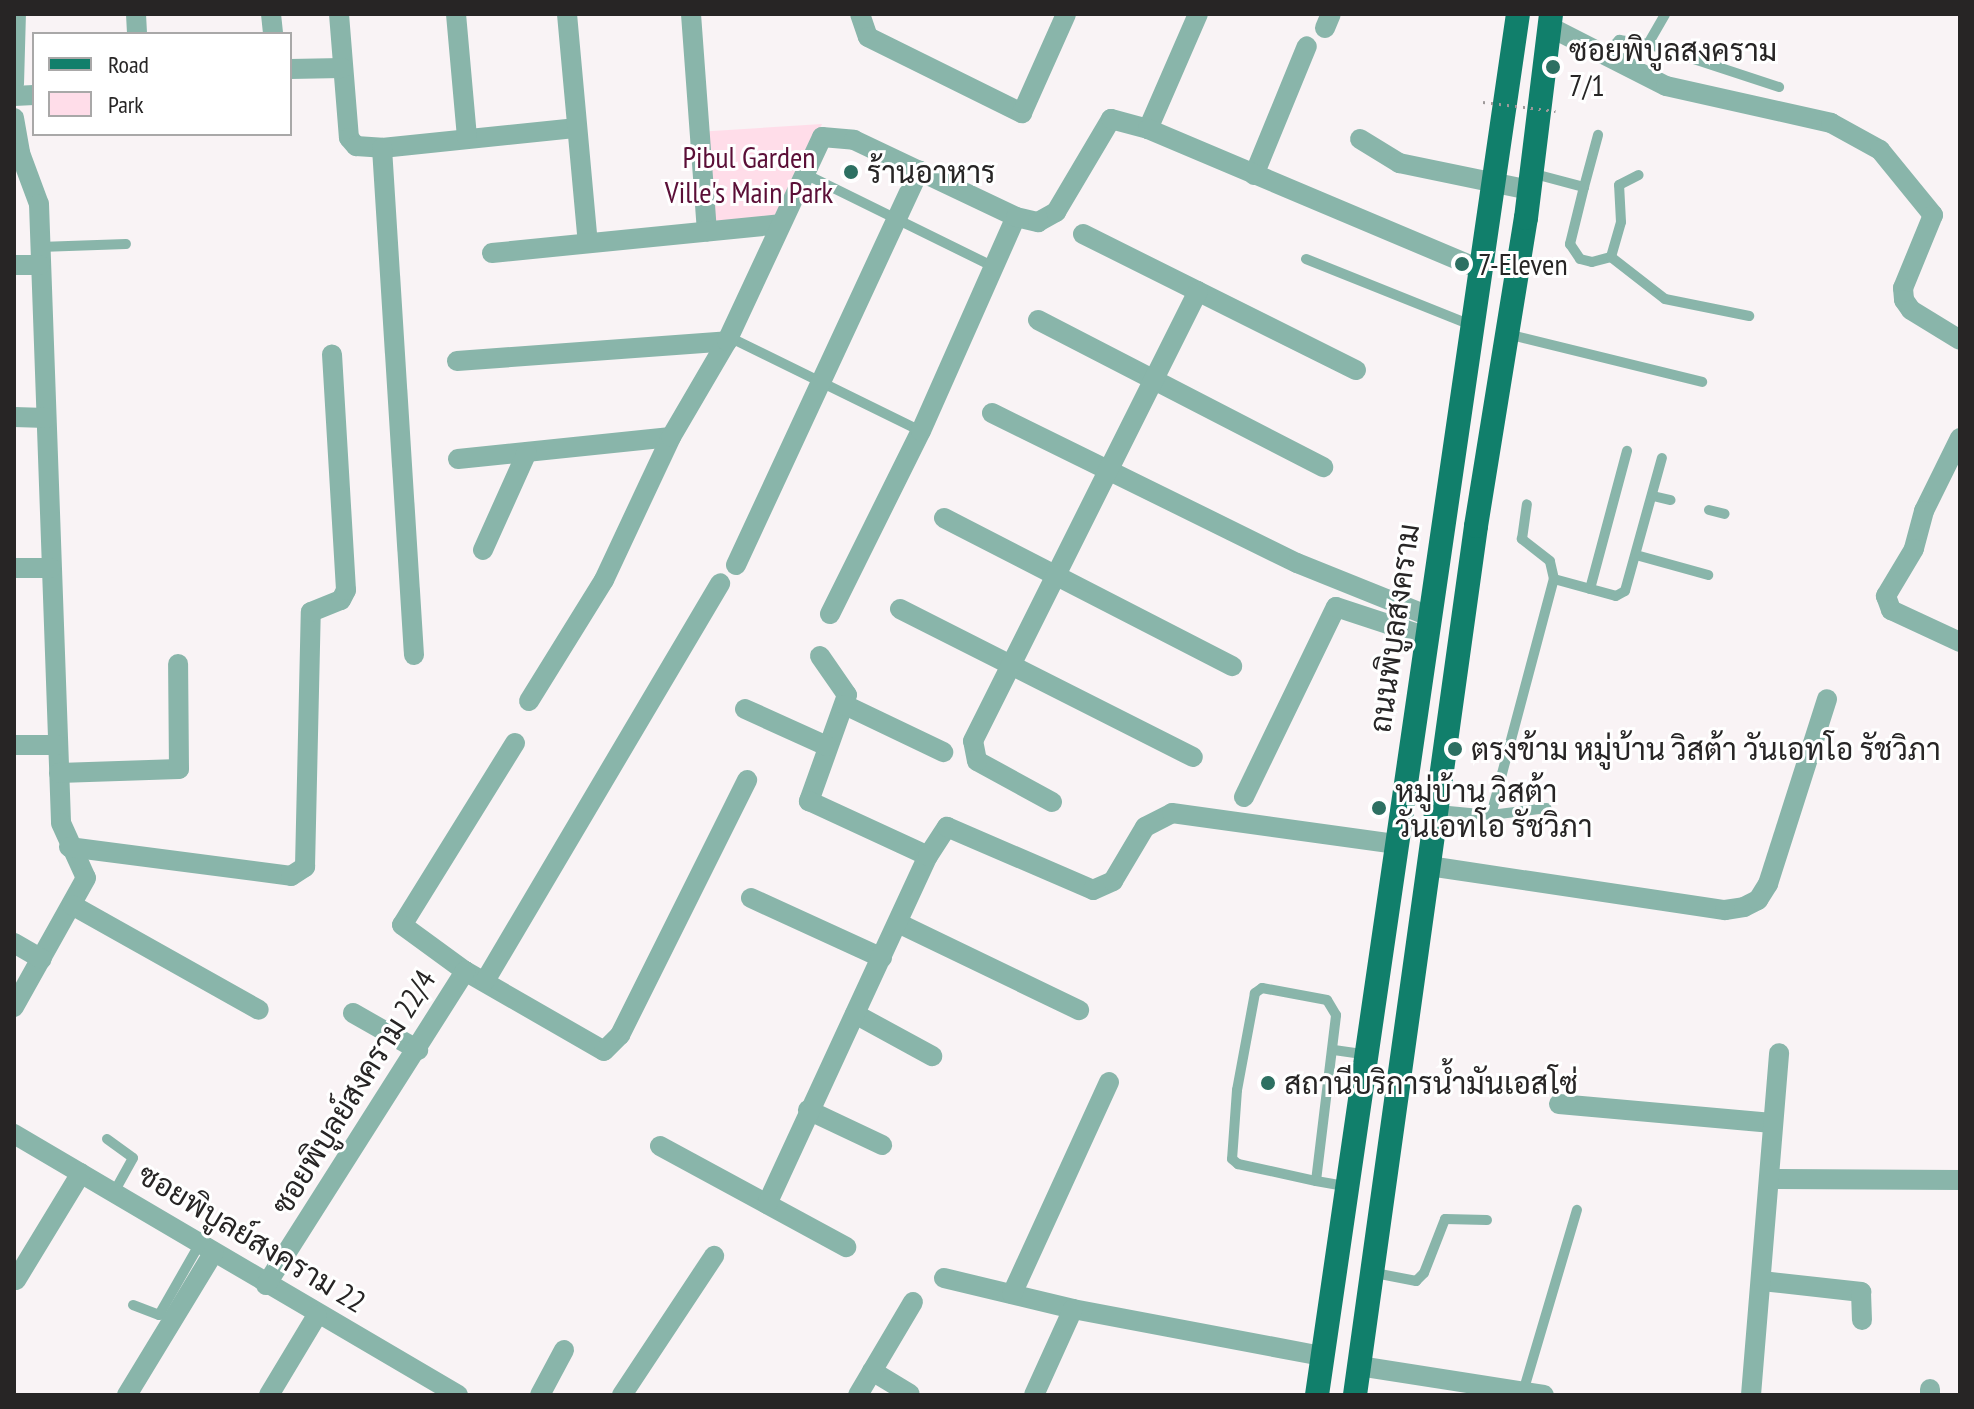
<!DOCTYPE html>
<meta charset="utf-8">
<style>
body{margin:0}
#map{position:relative;width:1974px;height:1409px;overflow:hidden;background:#f9f3f5;font-family:"PT Sans Narrow",Sarabun,sans-serif}
div>[style]{position:absolute}
.green>*{inset:0;background:#ffdde9}
.service>*{height:10px;margin:-5px;padding:0 5px;transform-origin:5px;border-radius:5px;background:#89b5aa}
.minor>*{height:20px;margin:-10px;padding:0 10px;transform-origin:10px;border-radius:10px;background:#89b5aa}
.primary>*{height:24px;margin:-12px;padding:0 12px;transform-origin:12px;border-radius:12px;background:#117f6b}
.path-bridge>*{height:3px;margin-top:-1.5px;transform-origin:0;background:repeating-linear-gradient(90deg,#9e999a 0 2px,transparent 0 8px)}
.dots>*{width:22px;height:22px;translate:-50% -50%;box-sizing:border-box;border:4px solid #fff;border-radius:50%}
span{translate:-50% -50%;white-space:nowrap;text-align:center;line-height:1.15;-webkit-text-stroke:6px #fff;paint-order:stroke}
.poi-label{font-size:30px;color:#272525}
.left{translate:0 -50%;text-align:left}
.park-label{font-size:30px;color:#5b0f37}
.street-label{font-size:30px;color:#272525}
.frame{position:absolute;inset:0;border:16px solid #272525;pointer-events:none}
.legend{position:absolute;left:32px;top:32px;width:260px;height:104px;box-sizing:border-box;background:#fff;border:2px solid #a9a8a8;margin:0;padding:10px 14px;list-style:none;font-size:24px;color:#272525}
.legend li{display:flex;align-items:center;gap:16px;height:40px}
.legend b{width:40px;border:2px solid #a9a8a8}
</style>
<div id="map">
<div class="green">
<i style="clip-path:polygon(822px 124px,778px 221px,707px 227px,697px 132px)"></i>
</div>
<div class="service">
<i style="left:1648px;top:44px;width:138px;rotate:18.2deg"></i>
<i style="left:1605px;top:55px;width:21px;rotate:-47deg"></i>
<i style="left:1619px;top:40px;width:29px;rotate:8deg"></i>
<i style="left:1648px;top:44px;width:34px;rotate:-60deg"></i>
<i style="left:803px;top:173px;width:213px;rotate:26.2deg"></i>
<i style="left:1531px;top:173px;width:55px;rotate:14.8deg"></i>
<i style="left:1584px;top:187px;width:59px;rotate:103.8deg"></i>
<i style="left:1570px;top:244px;width:18px;rotate:56deg"></i>
<i style="left:1580px;top:259px;width:12px;rotate:14deg"></i>
<i style="left:1592px;top:262px;width:20px;rotate:-15deg"></i>
<i style="left:1611px;top:257px;width:36px;rotate:-74deg"></i>
<i style="left:1621px;top:222px;width:37px;rotate:-93deg"></i>
<i style="left:1619px;top:185px;width:22px;rotate:-27deg"></i>
<i style="left:1584px;top:187px;width:54px;rotate:-74.9deg"></i>
<i style="left:40px;top:247px;width:86px;rotate:-2deg"></i>
<i style="left:1611px;top:257px;width:68px;rotate:37.9deg"></i>
<i style="left:1665px;top:299px;width:86px;rotate:11.4deg"></i>
<i style="left:1306px;top:259px;width:178px;rotate:21.8deg"></i>
<i style="left:1507px;top:334px;width:201px;rotate:13.8deg"></i>
<i style="left:729px;top:337px;width:214px;rotate:26.1deg"></i>
<i style="left:1653px;top:496px;width:18px;rotate:13deg"></i>
<i style="left:1709px;top:510px;width:16px;rotate:14deg"></i>
<i style="left:1636px;top:555px;width:75px;rotate:15.5deg"></i>
<i style="left:1554px;top:579px;width:64px;rotate:15.3deg"></i>
<i style="left:1616px;top:596px;width:10px;rotate:-29deg"></i>
<i style="left:1625px;top:591px;width:138px;rotate:-74.5deg"></i>
<i style="left:1590px;top:589px;width:143px;rotate:-75deg"></i>
<i style="left:1438px;top:810px;width:53px;rotate:5.4deg"></i>
<i style="left:1491px;top:815px;width:56px;rotate:-7.1deg"></i>
<i style="left:1491px;top:815px;width:244px;rotate:-75.1deg"></i>
<i style="left:1554px;top:579px;width:18px;rotate:-103deg"></i>
<i style="left:1550px;top:561px;width:36px;rotate:-142deg"></i>
<i style="left:1522px;top:539px;width:35px;rotate:-82deg"></i>
<i style="left:1334px;top:1050px;width:30px;rotate:8deg"></i>
<i style="left:107px;top:1139px;width:32px;rotate:36deg"></i>
<i style="left:133px;top:1158px;width:37px;rotate:119deg"></i>
<i style="left:1316px;top:1181px;width:167px;rotate:-83.1deg"></i>
<i style="left:1336px;top:1015px;width:17px;rotate:-121deg"></i>
<i style="left:1327px;top:1000px;width:66px;rotate:-169.5deg"></i>
<i style="left:1262px;top:988px;width:9px;rotate:144deg"></i>
<i style="left:1255px;top:993px;width:99px;rotate:100.5deg"></i>
<i style="left:1237px;top:1090px;width:69px;rotate:94.1deg"></i>
<i style="left:1232px;top:1159px;width:8px;rotate:40deg"></i>
<i style="left:1238px;top:1164px;width:80px;rotate:12.3deg"></i>
<i style="left:1316px;top:1181px;width:29px;rotate:10deg"></i>
<i style="left:1375px;top:1273px;width:42px;rotate:11deg"></i>
<i style="left:1416px;top:1281px;width:11px;rotate:-45deg"></i>
<i style="left:1424px;top:1273px;width:58px;rotate:-68.7deg"></i>
<i style="left:1445px;top:1219px;width:42px;rotate:1.4deg"></i>
<i style="left:133px;top:1305px;width:28px;rotate:21deg"></i>
<i style="left:159px;top:1315px;width:83px;rotate:-60.3deg"></i>
<i style="left:1523px;top:1392px;width:190px;rotate:-73.5deg"></i>
</div>
<div class="minor">
<i style="left:136px;top:14px;width:20px;rotate:87deg"></i>
<i style="left:271px;top:14px;width:20px;rotate:84deg"></i>
<i style="left:339px;top:14px;width:124px;rotate:85.4deg"></i>
<i style="left:349px;top:138px;width:11px;rotate:49deg"></i>
<i style="left:356px;top:146px;width:26px;rotate:4deg"></i>
<i style="left:382px;top:148px;width:196px;rotate:-5.9deg"></i>
<i style="left:456px;top:14px;width:124px;rotate:84.9deg"></i>
<i style="left:567px;top:14px;width:230px;rotate:84.8deg"></i>
<i style="left:691px;top:14px;width:218px;rotate:85.8deg"></i>
<i style="left:860px;top:14px;width:24px;rotate:71deg"></i>
<i style="left:868px;top:37px;width:172px;rotate:26.3deg"></i>
<i style="left:1022px;top:113px;width:108px;rotate:-66deg"></i>
<i style="left:1548px;top:26px;width:132px;rotate:27deg"></i>
<i style="left:1666px;top:86px;width:169px;rotate:12.6deg"></i>
<i style="left:1831px;top:123px;width:56px;rotate:28.9deg"></i>
<i style="left:1880px;top:150px;width:84px;rotate:50.8deg"></i>
<i style="left:1933px;top:215px;width:79px;rotate:112.3deg"></i>
<i style="left:1903px;top:288px;width:12px;rotate:85deg"></i>
<i style="left:1904px;top:300px;width:12px;rotate:55deg"></i>
<i style="left:1911px;top:310px;width:57px;rotate:31.5deg"></i>
<i style="left:1325px;top:28px;width:15px;rotate:-67deg"></i>
<i style="left:290px;top:69px;width:52px;rotate:-1.1deg"></i>
<i style="left:14px;top:84px;width:70px;rotate:-88.4deg"></i>
<i style="left:14px;top:96px;width:20px;rotate:-3deg"></i>
<i style="left:14px;top:118px;width:36px;rotate:80deg"></i>
<i style="left:20px;top:153px;width:54px;rotate:69.6deg"></i>
<i style="left:39px;top:204px;width:619px;rotate:87.96deg"></i>
<i style="left:61px;top:823px;width:60px;rotate:65.6deg"></i>
<i style="left:86px;top:878px;width:148px;rotate:119.2deg"></i>
<i style="left:1148px;top:129px;width:125px;rotate:-66.5deg"></i>
<i style="left:1360px;top:139px;width:46px;rotate:31.6deg"></i>
<i style="left:1399px;top:163px;width:133px;rotate:11.7deg"></i>
<i style="left:382px;top:148px;width:508px;rotate:86.39deg"></i>
<i style="left:1254px;top:175px;width:139px;rotate:-67.7deg"></i>
<i style="left:1083px;top:234px;width:305px;rotate:26.5deg"></i>
<i style="left:492px;top:253px;width:289px;rotate:-5.7deg"></i>
<i style="left:14px;top:265px;width:26px"></i>
<i style="left:1038px;top:320px;width:321px;rotate:27.3deg"></i>
<i style="left:457px;top:361px;width:271px;rotate:-4.2deg"></i>
<i style="left:992px;top:413px;width:340px;rotate:26.2deg"></i>
<i style="left:1297px;top:563px;width:142px;rotate:21.9deg"></i>
<i style="left:14px;top:417px;width:32px;rotate:2deg"></i>
<i style="left:1960px;top:438px;width:81px;rotate:116.3deg"></i>
<i style="left:1924px;top:511px;width:39px;rotate:105deg"></i>
<i style="left:1914px;top:549px;width:55px;rotate:120.8deg"></i>
<i style="left:1886px;top:596px;width:15px;rotate:70deg"></i>
<i style="left:1891px;top:610px;width:76px;rotate:24.9deg"></i>
<i style="left:458px;top:459px;width:214px;rotate:-5.9deg"></i>
<i style="left:944px;top:518px;width:324px;rotate:27.2deg"></i>
<i style="left:483px;top:550px;width:107px;rotate:-65.8deg"></i>
<i style="left:736px;top:565px;width:435px;rotate:-65.1deg"></i>
<i style="left:14px;top:568px;width:37px"></i>
<i style="left:900px;top:609px;width:328px;rotate:26.8deg"></i>
<i style="left:830px;top:614px;width:204px;rotate:-63.6deg"></i>
<i style="left:921px;top:431px;width:234px;rotate:-66.1deg"></i>
<i style="left:820px;top:656px;width:47px;rotate:55.3deg"></i>
<i style="left:847px;top:695px;width:113px;rotate:109.7deg"></i>
<i style="left:809px;top:801px;width:131px;rotate:24.8deg"></i>
<i style="left:529px;top:701px;width:142px;rotate:-58.2deg"></i>
<i style="left:604px;top:580px;width:158px;rotate:-64.9deg"></i>
<i style="left:671px;top:437px;width:111px;rotate:-59.7deg"></i>
<i style="left:727px;top:341px;width:225px;rotate:-65deg"></i>
<i style="left:822px;top:137px;width:32px;rotate:5deg"></i>
<i style="left:854px;top:140px;width:179px;rotate:25.4deg"></i>
<i style="left:1016px;top:217px;width:23px;rotate:13deg"></i>
<i style="left:1038px;top:222px;width:21px;rotate:-29deg"></i>
<i style="left:1056px;top:212px;width:108px;rotate:-59.4deg"></i>
<i style="left:1111px;top:119px;width:38px;rotate:15deg"></i>
<i style="left:1148px;top:129px;width:360px;rotate:22.9deg"></i>
<i style="left:845px;top:705px;width:109px;rotate:25.6deg"></i>
<i style="left:745px;top:709px;width:90px;rotate:24.3deg"></i>
<i style="left:515px;top:743px;width:214px;rotate:121.8deg"></i>
<i style="left:402px;top:925px;width:78px;rotate:36.1deg"></i>
<i style="left:465px;top:971px;width:160px;rotate:29.9deg"></i>
<i style="left:604px;top:1051px;width:23px;rotate:-45deg"></i>
<i style="left:620px;top:1035px;width:285px;rotate:-63.5deg"></i>
<i style="left:14px;top:745px;width:44px"></i>
<i style="left:59px;top:773px;width:120px;rotate:-1.9deg"></i>
<i style="left:179px;top:769px;width:105px;rotate:-90.5deg"></i>
<i style="left:1244px;top:797px;width:211px;rotate:-64.2deg"></i>
<i style="left:1336px;top:607px;width:96px;rotate:18.2deg"></i>
<i style="left:1052px;top:802px;width:85px;rotate:-151.3deg"></i>
<i style="left:977px;top:761px;width:20px;rotate:-101deg"></i>
<i style="left:973px;top:741px;width:503px;rotate:-63.43deg"></i>
<i style="left:69px;top:847px;width:224px;rotate:7.4deg"></i>
<i style="left:291px;top:876px;width:17px;rotate:-33deg"></i>
<i style="left:305px;top:867px;width:255px;rotate:-88.7deg"></i>
<i style="left:311px;top:612px;width:32px;rotate:-22deg"></i>
<i style="left:341px;top:600px;width:11px;rotate:-63deg"></i>
<i style="left:346px;top:590px;width:236px;rotate:-93.4deg"></i>
<i style="left:1429px;top:866px;width:299px;rotate:8.5deg"></i>
<i style="left:1725px;top:910px;width:19px;rotate:-9deg"></i>
<i style="left:1744px;top:907px;width:16px;rotate:-27deg"></i>
<i style="left:1758px;top:900px;width:19px;rotate:-58deg"></i>
<i style="left:1768px;top:884px;width:194px;rotate:-72.3deg"></i>
<i style="left:751px;top:898px;width:144px;rotate:24.6deg"></i>
<i style="left:72px;top:905px;width:214px;rotate:29.3deg"></i>
<i style="left:898px;top:923px;width:201px;rotate:25.7deg"></i>
<i style="left:14px;top:943px;width:32px;rotate:30deg"></i>
<i style="left:485px;top:981px;width:462px;rotate:-59.4deg"></i>
<i style="left:353px;top:1013px;width:75px;rotate:29.6deg"></i>
<i style="left:855px;top:1014px;width:88px;rotate:28.6deg"></i>
<i style="left:1559px;top:1104px;width:214px;rotate:5.1deg"></i>
<i style="left:808px;top:1110px;width:82px;rotate:25.3deg"></i>
<i style="left:14px;top:1134px;width:515px;rotate:30.45deg"></i>
<i style="left:660px;top:1146px;width:212px;rotate:28.5deg"></i>
<i style="left:1770px;top:1179px;width:190px;rotate:0.3deg"></i>
<i style="left:767px;top:1204px;width:383px;rotate:-65.2deg"></i>
<i style="left:928px;top:856px;width:35px;rotate:-57deg"></i>
<i style="left:947px;top:827px;width:159px;rotate:23.3deg"></i>
<i style="left:1093px;top:890px;width:22px;rotate:-24deg"></i>
<i style="left:1113px;top:881px;width:63px;rotate:-59.3deg"></i>
<i style="left:1145px;top:827px;width:30px;rotate:-27deg"></i>
<i style="left:1172px;top:813px;width:225px;rotate:7.9deg"></i>
<i style="left:944px;top:1278px;width:133px;rotate:13.5deg"></i>
<i style="left:1073px;top:1309px;width:253px;rotate:10.7deg"></i>
<i style="left:16px;top:1280px;width:125px;rotate:-58.7deg"></i>
<i style="left:1762px;top:1281px;width:100px;rotate:6.3deg"></i>
<i style="left:1861px;top:1292px;width:28px;rotate:88deg"></i>
<i style="left:266px;top:1285px;width:372px;rotate:-57.6deg"></i>
<i style="left:1012px;top:1294px;width:233px;rotate:-65.4deg"></i>
<i style="left:1359px;top:1366px;width:187px;rotate:8.9deg"></i>
<i style="left:872px;top:1371px;width:44px;rotate:31.2deg"></i>
<i style="left:1930px;top:1389px;width:6px;rotate:90deg"></i>
<i style="left:127px;top:1395px;width:167px;rotate:-58.7deg"></i>
<i style="left:269px;top:1395px;width:93px;rotate:-59deg"></i>
<i style="left:540px;top:1395px;width:51px;rotate:-61.9deg"></i>
<i style="left:622px;top:1395px;width:167px;rotate:-56.5deg"></i>
<i style="left:858px;top:1395px;width:108px;rotate:-59.4deg"></i>
<i style="left:1034px;top:1395px;width:94px;rotate:-65.6deg"></i>
<i style="left:1751px;top:1395px;width:343px;rotate:-85.3deg"></i>
</div>
<div class="primary">
<i style="left:1317px;top:1395px;width:1396px;rotate:-81.72deg"></i>
<i style="left:1355px;top:1395px;width:877px;rotate:-82.07deg"></i>
<i style="left:1476px;top:526px;width:312px;rotate:-80.8deg"></i>
<i style="left:1526px;top:218px;width:206px;rotate:-83deg"></i>
</div>
<div class="path-bridge">
<i style="left:1483px;top:102px;width:73px;rotate:7.1deg"></i>
</div>
<div class="dots">
<i style="left:1553px;top:67px;background:#2d7062"></i>
<i style="left:851px;top:172px;background:#2d7062"></i>
<i style="left:1462px;top:264px;background:#2d7062"></i>
<i style="left:1455px;top:749px;background:#2d7062"></i>
<i style="left:1379px;top:808px;background:#2d7062"></i>
<i style="left:1268px;top:1083px;background:#2d7062"></i>
</div>
<div class="poi-label">
<span class="left" style="left:1569px;top:67px">ซอยพิบูลสงคราม<br>7/1</span>
<span class="left" style="left:867px;top:172px">ร้านอาหาร</span>
<span class="left" style="left:1478px;top:264px">7-Eleven</span>
<span class="left" style="left:1471px;top:749px">ตรงข้าม หมู่บ้าน วิสต้า วันเอทโอ รัชวิภา</span>
<span class="left" style="left:1395px;top:808px">หมู่บ้าน วิสต้า<br>วันเอทโอ รัชวิภา</span>
<span class="left" style="left:1284px;top:1083px">สถานีบริการน้ำมันเอสโซ่</span>
</div>
<div class="park-label">
<span style="left:749px;top:174px">Pibul Garden<br>Ville's Main Park</span>
</div>
<div class="street-label">
<span style="left:1394px;top:628px;rotate:-82deg">ถนนพิบูลสงคราม</span>
<span style="left:353px;top:1092px;rotate:-58deg">ซอยพิบูลย์สงคราม 22/4</span>
<span style="left:252px;top:1238px;rotate:31deg">ซอยพิบูลย์สงคราม 22</span>
</div>
<div class="frame"></div>
<ul class="legend">
<li><b style="height:10px;background:#117f6b"></b>Road</li>
<li><b style="height:22px;background:#ffdde9"></b>Park</li>
</ul>
</div>
